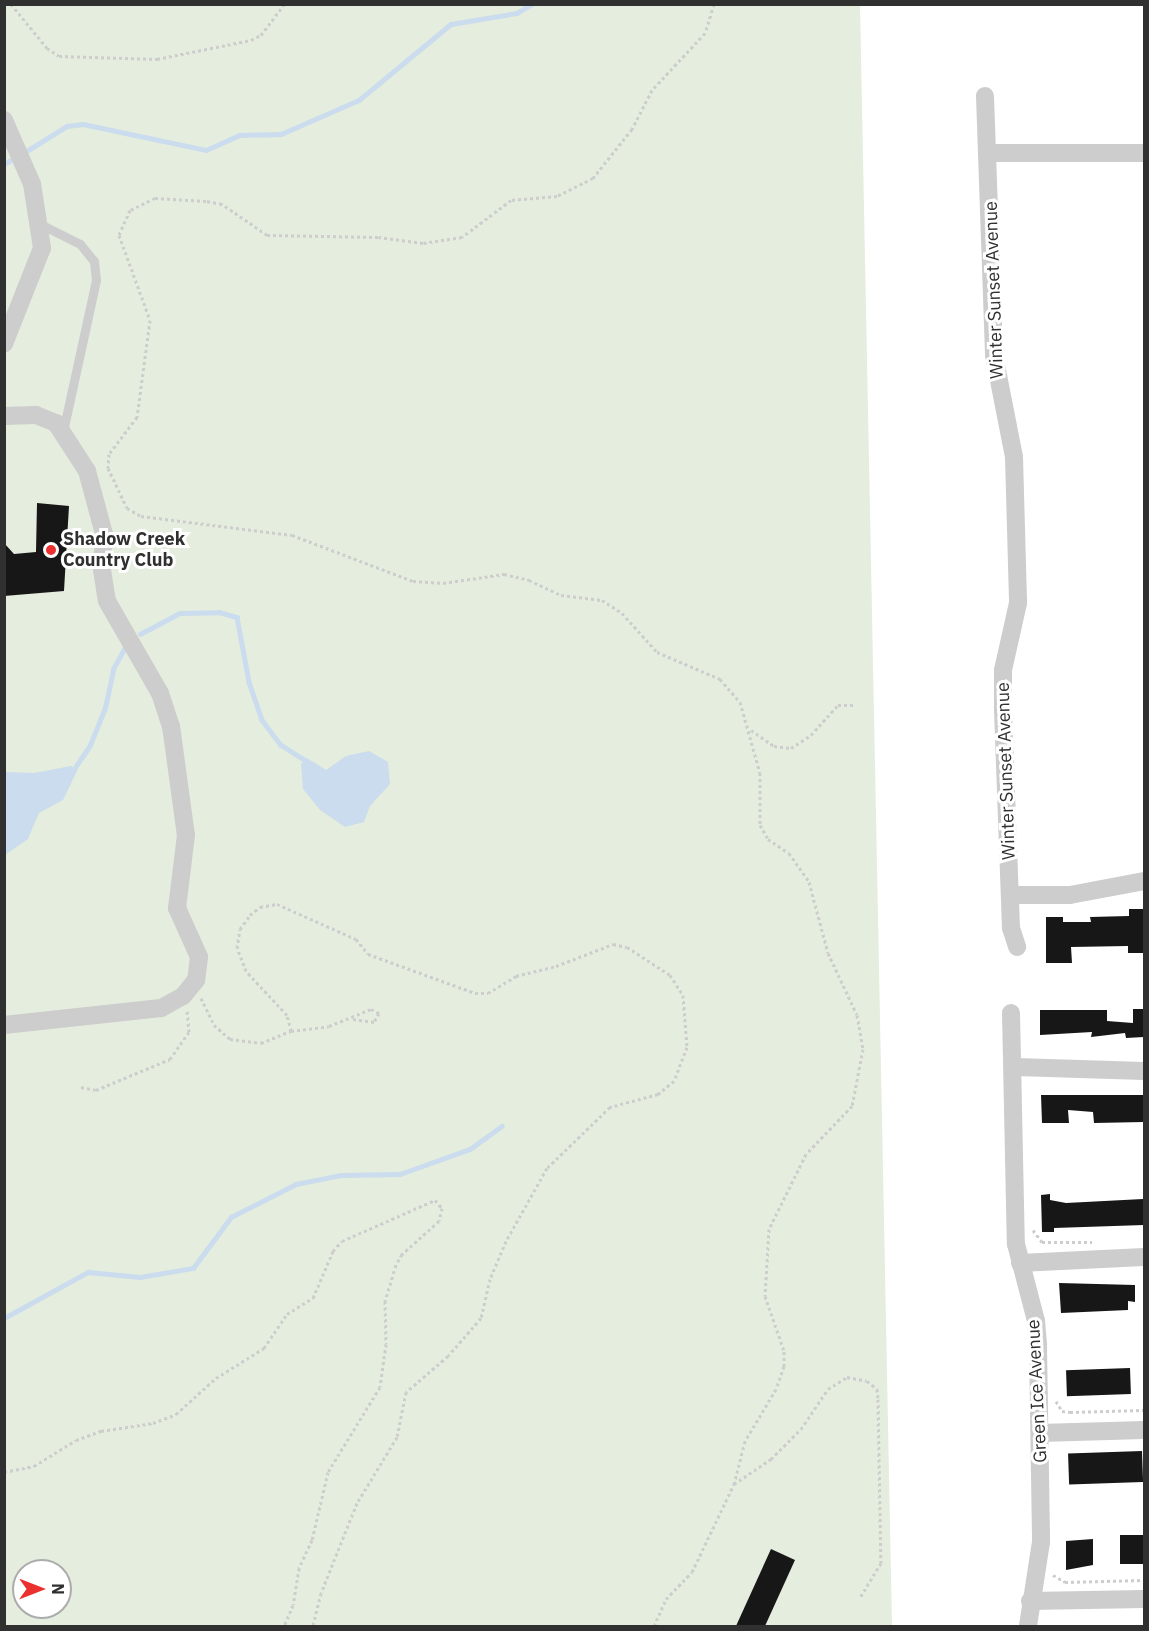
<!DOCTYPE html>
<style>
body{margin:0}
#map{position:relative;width:1149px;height:1631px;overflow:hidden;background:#fff;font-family:"IBM Plex Sans",sans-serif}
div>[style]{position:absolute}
.green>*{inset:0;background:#e5edde}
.water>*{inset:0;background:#cadced}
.stream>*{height:4.5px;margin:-2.25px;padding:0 2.25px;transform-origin:2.25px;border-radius:2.25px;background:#cadced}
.building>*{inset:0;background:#171717;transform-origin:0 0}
.path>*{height:3px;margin-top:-1.5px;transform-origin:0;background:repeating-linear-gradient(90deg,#cdcdcd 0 3px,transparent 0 6px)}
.service>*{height:9px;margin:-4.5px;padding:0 4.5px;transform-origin:4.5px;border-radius:4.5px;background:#cdcdcd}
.minor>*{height:18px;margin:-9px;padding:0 9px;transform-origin:9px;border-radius:9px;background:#cdcdcd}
.dots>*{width:16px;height:16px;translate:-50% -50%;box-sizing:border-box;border:3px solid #fff;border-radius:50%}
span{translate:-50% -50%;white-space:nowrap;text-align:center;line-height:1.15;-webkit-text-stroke:6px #fff;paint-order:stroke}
.street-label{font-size:18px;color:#303030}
.poi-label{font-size:18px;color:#303030;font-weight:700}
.left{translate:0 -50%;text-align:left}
.frame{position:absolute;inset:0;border:6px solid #303030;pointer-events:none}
.north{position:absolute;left:12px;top:1559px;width:60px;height:60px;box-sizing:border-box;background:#fff;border:2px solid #acacac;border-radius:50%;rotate:90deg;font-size:16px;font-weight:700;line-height:24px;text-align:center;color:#303030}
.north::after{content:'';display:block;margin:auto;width:21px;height:27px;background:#ea312f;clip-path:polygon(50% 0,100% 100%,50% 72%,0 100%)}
</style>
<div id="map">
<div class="green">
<i style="clip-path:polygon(evenodd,5px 5px,860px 5px,892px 1626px,5px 1626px,5px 5px,24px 1571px,60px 1571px,60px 1607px,24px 1607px,24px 1571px)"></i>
</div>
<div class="water">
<i style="clip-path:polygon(369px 751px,388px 762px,390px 784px,370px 806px,364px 822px,345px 827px,320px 810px,303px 789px,301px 764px,307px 758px,326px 770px,346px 756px)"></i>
<i style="clip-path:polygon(71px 766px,78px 769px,63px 800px,39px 813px,28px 839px,5px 855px,5px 772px,34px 773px)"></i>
</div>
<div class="stream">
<i style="left:22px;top:154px;width:53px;rotate:-31.9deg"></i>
<i style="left:67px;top:126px;width:16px;rotate:-7deg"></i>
<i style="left:83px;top:124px;width:126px;rotate:11.9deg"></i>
<i style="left:206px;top:150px;width:36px;rotate:-24deg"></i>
<i style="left:239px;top:135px;width:42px;rotate:-1.4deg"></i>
<i style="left:281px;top:134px;width:85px;rotate:-23.6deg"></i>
<i style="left:359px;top:100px;width:119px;rotate:-39.6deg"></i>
<i style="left:451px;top:24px;width:67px;rotate:-9.5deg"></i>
<i style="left:517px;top:13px;width:17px;rotate:-31deg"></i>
<i style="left:4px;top:164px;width:13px;rotate:-29deg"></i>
<i style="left:140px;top:634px;width:45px;rotate:-27.7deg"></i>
<i style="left:180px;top:613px;width:39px;rotate:-1deg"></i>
<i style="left:219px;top:612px;width:19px;rotate:16deg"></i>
<i style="left:237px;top:617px;width:66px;rotate:79.5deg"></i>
<i style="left:249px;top:682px;width:40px;rotate:71.1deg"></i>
<i style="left:262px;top:720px;width:31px;rotate:53deg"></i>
<i style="left:281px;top:745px;width:28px;rotate:32deg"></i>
<i style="left:76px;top:766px;width:25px;rotate:-56deg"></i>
<i style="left:90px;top:745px;width:40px;rotate:-68deg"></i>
<i style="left:105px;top:708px;width:40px;rotate:-78deg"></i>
<i style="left:113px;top:669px;width:26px;rotate:-61deg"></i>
<i style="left:4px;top:1318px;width:96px;rotate:-28.7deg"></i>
<i style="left:88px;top:1272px;width:52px;rotate:5.5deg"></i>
<i style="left:140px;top:1277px;width:54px;rotate:-9.6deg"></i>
<i style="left:193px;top:1268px;width:64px;rotate:-53.3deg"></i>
<i style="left:231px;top:1217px;width:73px;rotate:-26.9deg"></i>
<i style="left:296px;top:1184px;width:46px;rotate:-11.3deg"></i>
<i style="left:341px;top:1175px;width:59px;rotate:-1deg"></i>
<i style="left:400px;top:1174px;width:74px;rotate:-19.7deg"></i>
<i style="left:470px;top:1149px;width:39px;rotate:-36deg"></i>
</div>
<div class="building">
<i style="clip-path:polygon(37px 503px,69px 506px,64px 591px,4px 596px,4px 543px,14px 554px,36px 552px)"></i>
<i style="clip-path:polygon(1129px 909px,1144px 909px,1144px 953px,1128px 953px,1128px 946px,1071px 947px,1072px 963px,1046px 963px,1046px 917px,1063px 917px,1063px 922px,1091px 922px,1090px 917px,1129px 916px)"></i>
<i style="clip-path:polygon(1133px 1009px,1144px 1009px,1144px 1037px,1126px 1038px,1125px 1033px,1091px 1037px,1092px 1032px,1040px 1035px,1040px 1010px,1107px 1010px,1107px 1021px,1133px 1023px)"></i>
<i style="clip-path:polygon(1041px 1095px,1144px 1095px,1144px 1122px,1094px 1123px,1093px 1112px,1068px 1110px,1069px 1123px,1042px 1123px)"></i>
<i style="clip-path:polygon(1050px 1194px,1050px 1200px,1066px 1203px,1143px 1199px,1144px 1225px,1054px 1228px,1054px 1232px,1042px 1232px,1041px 1195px)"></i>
<i style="clip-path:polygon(1059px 1283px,1135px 1285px,1135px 1302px,1128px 1301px,1128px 1310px,1061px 1313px)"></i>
<i style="left:1130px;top:1368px;width:26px;height:64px;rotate:88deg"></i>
<i style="left:1142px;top:1451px;width:31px;height:74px;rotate:88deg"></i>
<i style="left:1144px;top:1535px;width:29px;height:24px;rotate:90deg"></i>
<i style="clip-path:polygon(1093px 1539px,1093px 1565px,1066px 1570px,1066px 1541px)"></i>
<i style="clip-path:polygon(771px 1549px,795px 1560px,765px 1626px,736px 1626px)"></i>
</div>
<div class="path">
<i style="left:11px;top:4px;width:57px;rotate:50.7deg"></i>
<i style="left:47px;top:48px;width:14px;rotate:34deg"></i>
<i style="left:59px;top:56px;width:98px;rotate:1.8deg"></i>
<i style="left:157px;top:59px;width:96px;rotate:-11.4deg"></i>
<i style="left:251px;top:40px;width:11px;rotate:-27deg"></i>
<i style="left:261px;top:35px;width:39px;rotate:-53deg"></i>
<i style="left:714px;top:4px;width:30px;rotate:107deg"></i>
<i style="left:705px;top:33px;width:78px;rotate:132.9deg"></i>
<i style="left:652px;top:90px;width:44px;rotate:117.1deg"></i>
<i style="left:632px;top:129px;width:63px;rotate:128.5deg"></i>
<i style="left:593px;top:178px;width:40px;rotate:153.4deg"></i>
<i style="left:557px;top:196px;width:46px;rotate:175deg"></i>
<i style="left:511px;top:200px;width:61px;rotate:142.9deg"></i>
<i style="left:462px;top:237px;width:39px;rotate:171deg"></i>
<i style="left:423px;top:243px;width:45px;rotate:-172.4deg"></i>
<i style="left:378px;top:237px;width:111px;rotate:-179deg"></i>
<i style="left:267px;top:235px;width:55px;rotate:-145.4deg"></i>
<i style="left:222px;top:204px;width:16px;rotate:-169deg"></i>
<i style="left:206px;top:201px;width:51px;rotate:-176.6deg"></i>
<i style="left:155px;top:198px;width:28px;rotate:154deg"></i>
<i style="left:130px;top:210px;width:27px;rotate:114deg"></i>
<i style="left:119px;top:235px;width:90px;rotate:70deg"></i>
<i style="left:150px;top:320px;width:98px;rotate:97.6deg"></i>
<i style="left:137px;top:417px;width:46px;rotate:127.1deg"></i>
<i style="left:109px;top:454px;width:14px;rotate:94deg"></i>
<i style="left:108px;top:468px;width:44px;rotate:64.6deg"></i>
<i style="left:127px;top:508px;width:16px;rotate:30deg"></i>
<i style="left:141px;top:516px;width:152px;rotate:7.2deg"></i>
<i style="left:292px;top:535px;width:129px;rotate:20.8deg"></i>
<i style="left:413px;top:581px;width:30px;rotate:4deg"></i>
<i style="left:443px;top:583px;width:62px;rotate:-8.4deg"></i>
<i style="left:504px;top:574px;width:26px;rotate:13deg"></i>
<i style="left:529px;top:580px;width:35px;rotate:25deg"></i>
<i style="left:561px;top:595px;width:41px;rotate:7deg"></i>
<i style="left:602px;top:600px;width:24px;rotate:33deg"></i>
<i style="left:622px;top:613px;width:52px;rotate:48.1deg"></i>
<i style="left:657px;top:652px;width:69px;rotate:23.2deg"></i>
<i style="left:720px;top:679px;width:30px;rotate:49deg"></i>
<i style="left:740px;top:702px;width:74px;rotate:74.3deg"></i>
<i style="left:760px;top:773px;width:52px;rotate:90deg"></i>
<i style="left:760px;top:825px;width:16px;rotate:60deg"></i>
<i style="left:768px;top:839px;width:25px;rotate:34deg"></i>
<i style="left:789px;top:853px;width:35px;rotate:55deg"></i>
<i style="left:809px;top:882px;width:73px;rotate:75deg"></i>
<i style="left:828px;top:953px;width:68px;rotate:64.9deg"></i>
<i style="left:857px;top:1015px;width:35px;rotate:80deg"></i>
<i style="left:863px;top:1049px;width:58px;rotate:100.9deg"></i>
<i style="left:852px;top:1106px;width:66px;rotate:133.8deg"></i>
<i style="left:806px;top:1154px;width:84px;rotate:116.3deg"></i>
<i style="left:769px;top:1229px;width:67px;rotate:93.4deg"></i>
<i style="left:765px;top:1296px;width:58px;rotate:70.9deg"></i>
<i style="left:784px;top:1351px;width:15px;rotate:90deg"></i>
<i style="left:784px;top:1366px;width:24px;rotate:109deg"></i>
<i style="left:776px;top:1389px;width:61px;rotate:120.8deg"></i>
<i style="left:745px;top:1441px;width:44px;rotate:104.3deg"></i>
<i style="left:751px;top:730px;width:28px;rotate:35deg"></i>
<i style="left:774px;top:746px;width:17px;rotate:7deg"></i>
<i style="left:791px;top:748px;width:24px;rotate:-33deg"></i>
<i style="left:811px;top:735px;width:40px;rotate:-48deg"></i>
<i style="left:838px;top:705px;width:16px"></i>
<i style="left:201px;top:998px;width:30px;rotate:64deg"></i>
<i style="left:214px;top:1025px;width:21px;rotate:41deg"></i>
<i style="left:230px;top:1039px;width:31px;rotate:7deg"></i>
<i style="left:261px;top:1043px;width:32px;rotate:-22deg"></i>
<i style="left:291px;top:1031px;width:16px;rotate:-104deg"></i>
<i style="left:287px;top:1015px;width:60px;rotate:-133deg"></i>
<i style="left:246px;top:971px;width:25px;rotate:-111deg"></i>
<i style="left:237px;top:948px;width:19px;rotate:-81deg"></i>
<i style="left:240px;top:929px;width:17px;rotate:-54deg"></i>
<i style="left:250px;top:915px;width:13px;rotate:-39deg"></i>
<i style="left:260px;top:907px;width:17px;rotate:-10deg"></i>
<i style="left:277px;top:904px;width:86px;rotate:23.9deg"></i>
<i style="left:356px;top:939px;width:19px;rotate:51deg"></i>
<i style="left:368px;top:954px;width:114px;rotate:20deg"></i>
<i style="left:475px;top:993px;width:13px"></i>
<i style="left:488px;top:993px;width:33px;rotate:-31deg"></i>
<i style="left:516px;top:976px;width:41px;rotate:-14deg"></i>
<i style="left:556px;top:966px;width:61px;rotate:-21.1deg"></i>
<i style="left:613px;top:944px;width:14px;rotate:12deg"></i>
<i style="left:627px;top:947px;width:51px;rotate:33.1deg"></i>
<i style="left:670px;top:975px;width:24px;rotate:57deg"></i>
<i style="left:683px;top:995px;width:52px;rotate:85.6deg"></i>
<i style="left:687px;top:1047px;width:36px;rotate:111deg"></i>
<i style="left:674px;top:1081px;width:21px;rotate:141deg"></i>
<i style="left:658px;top:1094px;width:50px;rotate:164.8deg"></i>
<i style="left:610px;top:1107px;width:88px;rotate:135.9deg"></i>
<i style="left:547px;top:1168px;width:84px;rotate:119.3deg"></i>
<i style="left:506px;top:1241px;width:41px;rotate:112.8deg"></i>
<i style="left:490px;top:1279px;width:40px;rotate:103deg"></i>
<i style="left:481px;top:1318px;width:50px;rotate:131deg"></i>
<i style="left:448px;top:1356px;width:55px;rotate:139.4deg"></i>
<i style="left:406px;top:1392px;width:46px;rotate:101.3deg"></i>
<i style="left:397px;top:1437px;width:77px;rotate:121.2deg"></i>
<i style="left:357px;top:1503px;width:97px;rotate:111.8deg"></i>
<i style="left:321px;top:1593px;width:34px;rotate:104deg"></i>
<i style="left:291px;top:1031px;width:38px;rotate:-7deg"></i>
<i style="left:329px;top:1026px;width:45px;rotate:-22deg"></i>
<i style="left:371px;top:1009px;width:9px;rotate:27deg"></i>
<i style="left:379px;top:1013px;width:10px;rotate:119deg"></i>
<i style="left:374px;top:1022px;width:21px;rotate:-172deg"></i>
<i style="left:81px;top:1087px;width:15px;rotate:11deg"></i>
<i style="left:96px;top:1090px;width:80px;rotate:-22.7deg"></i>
<i style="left:170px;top:1059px;width:33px;rotate:-55deg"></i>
<i style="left:189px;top:1032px;width:22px;rotate:-95deg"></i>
<i style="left:1033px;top:1230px;width:15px;rotate:53deg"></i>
<i style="left:1042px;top:1242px;width:50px"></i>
<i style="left:1056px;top:1401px;width:12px;rotate:59deg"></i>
<i style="left:1062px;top:1411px;width:8px;rotate:7deg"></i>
<i style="left:1070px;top:1412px;width:74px;rotate:-1.5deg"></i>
<i style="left:4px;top:1472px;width:31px;rotate:-11deg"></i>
<i style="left:34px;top:1466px;width:49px;rotate:-31.8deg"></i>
<i style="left:76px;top:1440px;width:27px;rotate:-20deg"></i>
<i style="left:101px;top:1431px;width:53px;rotate:-8.7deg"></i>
<i style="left:153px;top:1423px;width:25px;rotate:-21deg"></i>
<i style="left:176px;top:1414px;width:54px;rotate:-42deg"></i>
<i style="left:216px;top:1378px;width:57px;rotate:-32deg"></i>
<i style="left:264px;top:1348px;width:41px;rotate:-55.9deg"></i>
<i style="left:287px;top:1314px;width:31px;rotate:-32deg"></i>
<i style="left:313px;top:1298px;width:51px;rotate:-66.9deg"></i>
<i style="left:333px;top:1251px;width:13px;rotate:-48deg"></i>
<i style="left:342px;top:1241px;width:102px;rotate:-23.8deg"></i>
<i style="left:435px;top:1200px;width:11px;rotate:49deg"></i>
<i style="left:442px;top:1208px;width:13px;rotate:103deg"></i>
<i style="left:439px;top:1221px;width:50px;rotate:138.3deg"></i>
<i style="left:402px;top:1254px;width:13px;rotate:119deg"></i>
<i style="left:396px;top:1265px;width:38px;rotate:107deg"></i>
<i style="left:385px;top:1301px;width:43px;rotate:88.7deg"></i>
<i style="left:386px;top:1344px;width:43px;rotate:97.9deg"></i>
<i style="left:380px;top:1387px;width:100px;rotate:121.5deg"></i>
<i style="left:328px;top:1472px;width:70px;rotate:103.2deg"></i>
<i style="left:312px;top:1540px;width:31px;rotate:115deg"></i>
<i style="left:299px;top:1568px;width:37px;rotate:99deg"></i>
<i style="left:293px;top:1605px;width:23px;rotate:113deg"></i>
<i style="left:1053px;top:1575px;width:14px;rotate:30deg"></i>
<i style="left:1065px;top:1582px;width:79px;rotate:-1.5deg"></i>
<i style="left:654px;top:1626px;width:30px;rotate:-66deg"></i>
<i style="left:666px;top:1599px;width:37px;rotate:-46deg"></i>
<i style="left:692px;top:1572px;width:98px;rotate:-64.5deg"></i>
<i style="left:734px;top:1484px;width:45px;rotate:-34deg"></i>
<i style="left:771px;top:1459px;width:42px;rotate:-45deg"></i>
<i style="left:801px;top:1429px;width:48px;rotate:-56deg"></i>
<i style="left:828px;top:1389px;width:22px;rotate:-32deg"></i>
<i style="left:847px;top:1377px;width:20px;rotate:11deg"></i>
<i style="left:867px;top:1381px;width:13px;rotate:39deg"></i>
<i style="left:877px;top:1389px;width:10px;rotate:84deg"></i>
<i style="left:878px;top:1399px;width:164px;rotate:89deg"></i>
<i style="left:881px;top:1563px;width:42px;rotate:121.4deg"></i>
</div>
<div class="service">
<i style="left:38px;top:223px;width:47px;rotate:26.6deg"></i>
<i style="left:80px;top:244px;width:22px;rotate:51deg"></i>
<i style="left:94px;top:261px;width:19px;rotate:84deg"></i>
<i style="left:96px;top:280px;width:155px;rotate:102.3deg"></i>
</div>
<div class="minor">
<i style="left:985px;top:96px;width:259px;rotate:88deg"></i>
<i style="left:994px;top:355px;width:104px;rotate:78.9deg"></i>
<i style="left:1014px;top:457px;width:146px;rotate:88.4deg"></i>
<i style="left:1018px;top:603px;width:69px;rotate:102.6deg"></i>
<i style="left:1003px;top:670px;width:40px;rotate:90deg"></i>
<i style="left:1003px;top:710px;width:218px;rotate:87.9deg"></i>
<i style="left:1011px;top:928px;width:20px;rotate:72deg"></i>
<i style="left:4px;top:120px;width:70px;rotate:66.4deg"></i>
<i style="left:32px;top:184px;width:65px;rotate:81.1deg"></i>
<i style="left:42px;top:248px;width:103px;rotate:111.6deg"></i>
<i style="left:989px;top:153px;width:155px"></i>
<i style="left:4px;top:416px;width:32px;rotate:-2deg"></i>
<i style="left:36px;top:415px;width:22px;rotate:22deg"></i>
<i style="left:56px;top:423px;width:57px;rotate:57.1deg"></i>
<i style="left:87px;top:471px;width:65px;rotate:74.9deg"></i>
<i style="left:104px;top:534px;width:36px;rotate:93deg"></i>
<i style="left:102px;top:570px;width:31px;rotate:81deg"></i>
<i style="left:107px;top:601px;width:106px;rotate:60.1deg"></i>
<i style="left:160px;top:693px;width:35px;rotate:72deg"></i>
<i style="left:171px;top:726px;width:110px;rotate:82.2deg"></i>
<i style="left:186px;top:835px;width:74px;rotate:97deg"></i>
<i style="left:177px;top:908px;width:54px;rotate:65.8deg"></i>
<i style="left:199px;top:957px;width:23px;rotate:97deg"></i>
<i style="left:196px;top:980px;width:21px;rotate:129deg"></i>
<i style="left:183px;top:996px;width:25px;rotate:151deg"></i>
<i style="left:161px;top:1008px;width:158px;rotate:173.8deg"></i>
<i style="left:1010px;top:895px;width:60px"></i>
<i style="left:1070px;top:895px;width:75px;rotate:-10.7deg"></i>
<i style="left:1011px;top:1013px;width:231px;rotate:88.8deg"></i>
<i style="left:1016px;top:1244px;width:80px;rotate:75.4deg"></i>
<i style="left:1036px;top:1321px;width:25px;rotate:85deg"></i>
<i style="left:1038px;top:1346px;width:196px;rotate:89.1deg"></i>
<i style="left:1041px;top:1542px;width:85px;rotate:98.8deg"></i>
<i style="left:1015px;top:1067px;width:129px;rotate:1.8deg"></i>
<i style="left:1020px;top:1263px;width:124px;rotate:-2.8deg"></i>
<i style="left:1040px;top:1433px;width:104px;rotate:-1.7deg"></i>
<i style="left:1030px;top:1601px;width:114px;rotate:-1deg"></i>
</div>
<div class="dots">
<i style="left:51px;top:550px;background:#ea312f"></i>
</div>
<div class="street-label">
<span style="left:994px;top:290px;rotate:-92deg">Winter Sunset Avenue</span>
<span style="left:1006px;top:771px;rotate:-92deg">Winter Sunset Avenue</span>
<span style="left:1037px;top:1391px;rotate:-93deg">Green Ice Avenue</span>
</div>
<div class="poi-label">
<span class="left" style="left:63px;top:550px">Shadow Creek<br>Country Club</span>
</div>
<div class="frame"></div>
<div class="north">N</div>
</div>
